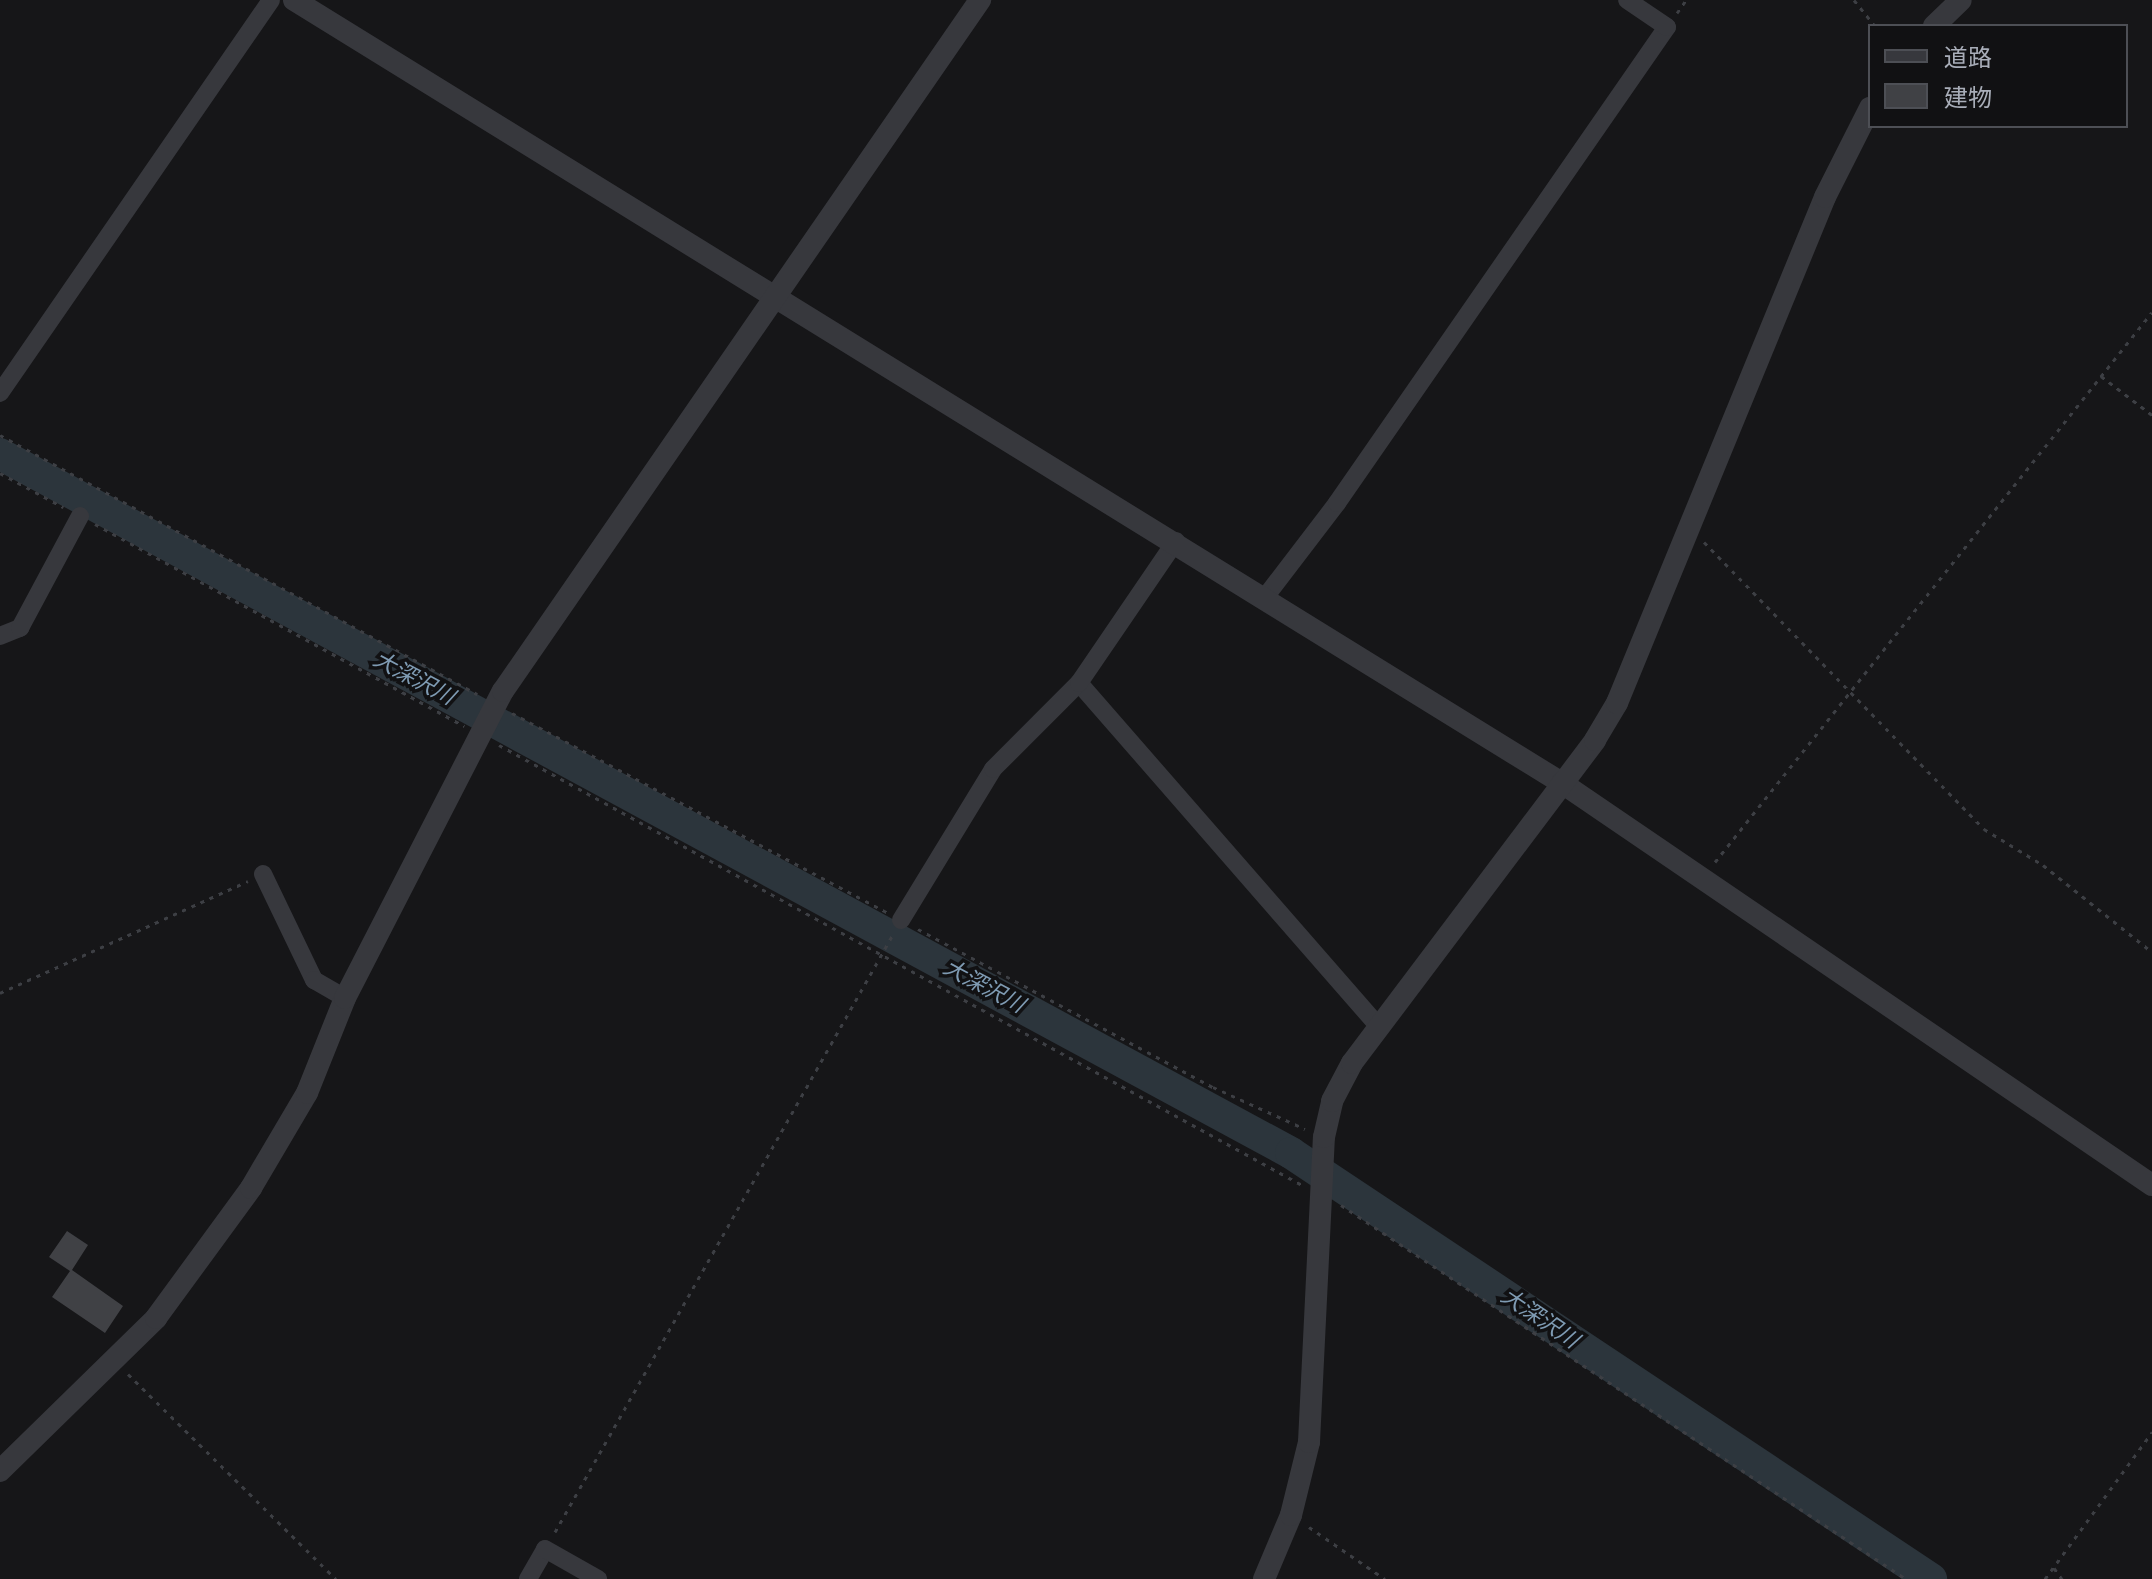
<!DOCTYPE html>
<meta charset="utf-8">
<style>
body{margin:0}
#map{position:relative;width:2152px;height:1579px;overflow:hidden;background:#161618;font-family:"Titillium Web","Noto Sans JP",sans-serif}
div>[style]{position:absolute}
.river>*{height:32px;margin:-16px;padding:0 16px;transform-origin:16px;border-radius:16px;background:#2c353c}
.building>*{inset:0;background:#404145}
.path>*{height:3px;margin-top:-1.5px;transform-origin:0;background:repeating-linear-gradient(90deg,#3d3f44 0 4px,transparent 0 10px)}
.minor>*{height:18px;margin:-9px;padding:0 9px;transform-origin:9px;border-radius:9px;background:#37383d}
.tertiary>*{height:22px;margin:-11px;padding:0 11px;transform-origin:11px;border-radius:11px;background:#37383d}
span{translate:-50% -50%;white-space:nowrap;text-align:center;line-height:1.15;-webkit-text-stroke:7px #111113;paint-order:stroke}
.water-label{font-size:22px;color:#7f9bb3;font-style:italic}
.legend{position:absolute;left:1868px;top:24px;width:260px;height:104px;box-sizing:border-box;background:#111113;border:2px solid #4d4f55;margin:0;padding:10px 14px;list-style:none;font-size:24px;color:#a8adb8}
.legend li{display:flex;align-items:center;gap:16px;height:40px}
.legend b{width:40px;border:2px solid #4d4f55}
</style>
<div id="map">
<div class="river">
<i style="left:0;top:454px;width:1468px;rotate:28.43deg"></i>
<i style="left:1291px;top:1153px;width:769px;rotate:33.65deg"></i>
</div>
<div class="building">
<i style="clip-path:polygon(67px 1231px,88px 1245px,72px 1270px,123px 1306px,105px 1333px,52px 1297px,70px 1271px,49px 1257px)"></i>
</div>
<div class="path">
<i style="left:1854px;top:0;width:33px;rotate:51deg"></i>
<i style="left:1677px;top:13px;width:16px;rotate:-55deg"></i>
<i style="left:2101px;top:376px;width:64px;rotate:37.4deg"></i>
<i style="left:0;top:435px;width:543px;rotate:28.5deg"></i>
<i style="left:0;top:473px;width:72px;rotate:28.4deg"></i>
<i style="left:95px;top:524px;width:421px;rotate:28.7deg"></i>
<i style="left:1704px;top:542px;width:401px;rotate:45.7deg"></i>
<i style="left:1984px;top:829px;width:69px;rotate:31.4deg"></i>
<i style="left:2043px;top:865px;width:139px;rotate:38.6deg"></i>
<i style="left:512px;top:713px;width:425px;rotate:28deg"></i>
<i style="left:499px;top:745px;width:916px;rotate:28.72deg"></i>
<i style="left:1715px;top:862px;width:702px;rotate:-51.53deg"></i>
<i style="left:918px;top:929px;width:335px;rotate:28.2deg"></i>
<i style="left:1213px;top:1087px;width:101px;rotate:24.5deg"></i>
<i style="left:0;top:993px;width:272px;rotate:-24.3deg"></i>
<i style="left:1341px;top:1205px;width:678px;rotate:33.5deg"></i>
<i style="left:128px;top:1374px;width:292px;rotate:44.6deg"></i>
<i style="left:1309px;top:1527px;width:92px;rotate:34.4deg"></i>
<i style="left:555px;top:1532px;width:685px;rotate:-60.51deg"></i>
<i style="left:2054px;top:1568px;width:14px;rotate:54deg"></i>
<i style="left:2045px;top:1579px;width:182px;rotate:-53.9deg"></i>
</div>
<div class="minor">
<i style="left:0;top:393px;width:477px;rotate:-55.4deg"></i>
<i style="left:1266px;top:596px;width:117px;rotate:-52.6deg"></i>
<i style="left:1337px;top:503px;width:579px;rotate:-55.27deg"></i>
<i style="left:1667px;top:27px;width:48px;rotate:-146deg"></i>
<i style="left:0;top:636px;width:22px;rotate:-22deg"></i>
<i style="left:20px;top:628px;width:127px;rotate:-61.8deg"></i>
<i style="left:1079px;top:683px;width:456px;rotate:48.9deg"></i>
<i style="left:263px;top:874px;width:118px;rotate:64.3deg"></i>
<i style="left:314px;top:980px;width:36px;rotate:30deg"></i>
<i style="left:901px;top:920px;width:177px;rotate:-58.6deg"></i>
<i style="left:993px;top:769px;width:122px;rotate:-45deg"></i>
<i style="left:1079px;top:683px;width:172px;rotate:-55.7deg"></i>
<i style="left:528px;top:1579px;width:34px;rotate:-60deg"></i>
<i style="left:545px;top:1549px;width:61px;rotate:29.5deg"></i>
</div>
<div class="tertiary">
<i style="left:294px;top:0;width:1490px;rotate:31.7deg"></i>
<i style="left:1562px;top:783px;width:714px;rotate:34.27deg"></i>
<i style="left:1934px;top:26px;width:37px;rotate:-44deg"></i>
<i style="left:0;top:1471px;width:219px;rotate:-44.4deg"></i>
<i style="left:156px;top:1318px;width:161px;rotate:-53.8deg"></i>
<i style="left:251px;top:1188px;width:110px;rotate:-59.5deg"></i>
<i style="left:307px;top:1093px;width:102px;rotate:-68.2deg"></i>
<i style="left:345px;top:998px;width:345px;rotate:-62.8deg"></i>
<i style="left:503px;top:691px;width:840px;rotate:-55.38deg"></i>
<i style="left:1264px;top:1579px;width:69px;rotate:-67.1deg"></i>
<i style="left:1291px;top:1515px;width:75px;rotate:-76.1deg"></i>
<i style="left:1309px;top:1442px;width:305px;rotate:-87.2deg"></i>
<i style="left:1324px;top:1137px;width:37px;rotate:-77deg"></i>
<i style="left:1332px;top:1101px;width:43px;rotate:-62.2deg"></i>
<i style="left:1352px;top:1063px;width:404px;rotate:-53deg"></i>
<i style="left:1595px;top:740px;width:43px;rotate:-59.3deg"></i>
<i style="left:1617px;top:703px;width:547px;rotate:-67.65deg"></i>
<i style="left:1825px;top:197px;width:100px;rotate:-63.2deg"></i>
</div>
<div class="water-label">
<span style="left:414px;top:678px;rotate:28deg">大深沢川</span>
<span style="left:984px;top:986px;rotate:28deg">大深沢川</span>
<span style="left:1540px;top:1318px;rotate:34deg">大深沢川</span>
</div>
<ul class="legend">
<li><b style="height:10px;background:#37383d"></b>道路</li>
<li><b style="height:22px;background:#404145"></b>建物</li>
</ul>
</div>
